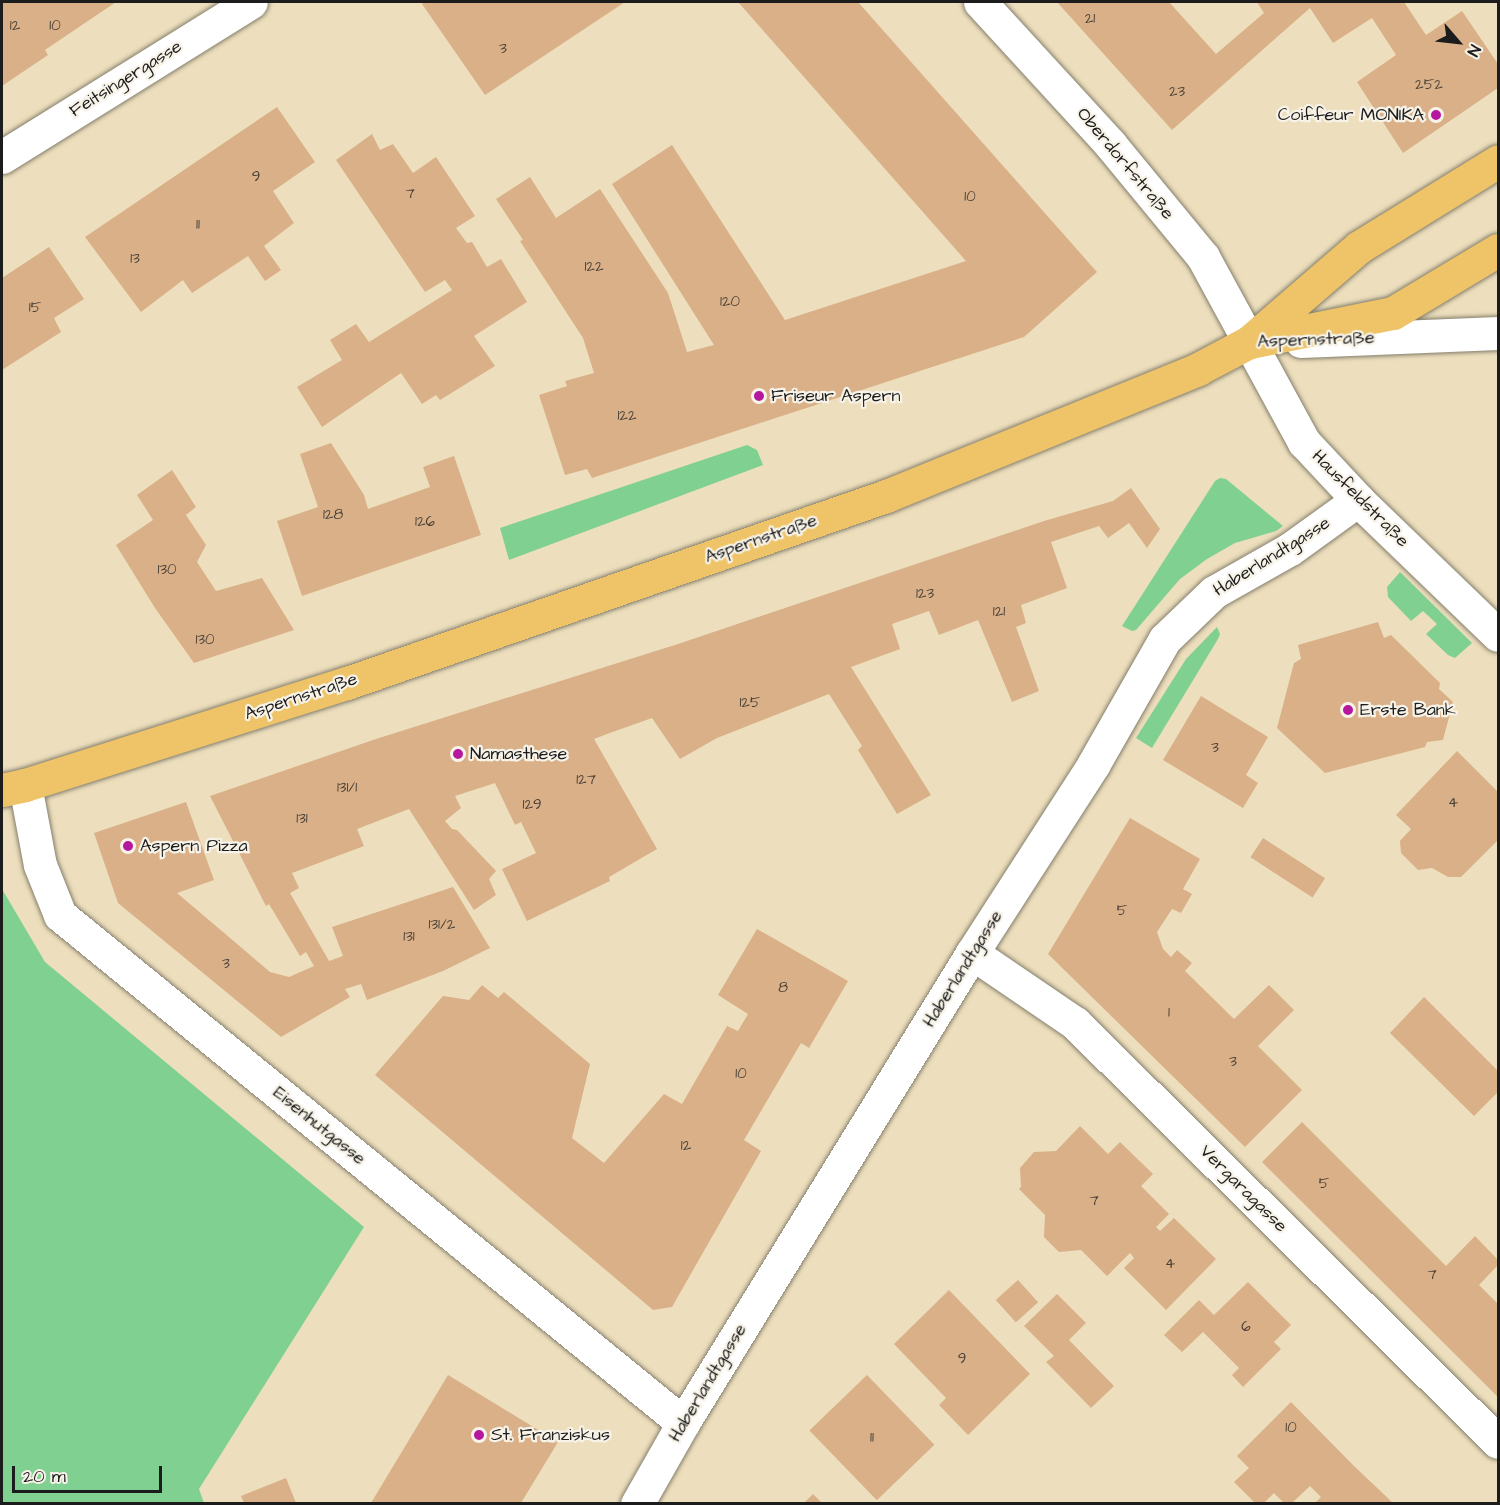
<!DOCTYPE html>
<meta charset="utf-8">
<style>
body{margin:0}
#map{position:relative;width:1500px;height:1505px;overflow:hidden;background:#eddfbd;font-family:"Architects Daughter",sans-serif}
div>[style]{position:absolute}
.green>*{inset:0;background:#80d091}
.building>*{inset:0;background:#d9b087;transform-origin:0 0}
.roads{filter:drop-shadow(0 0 2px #847e6c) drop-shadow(0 0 2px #847e6c)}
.minor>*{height:33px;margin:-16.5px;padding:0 16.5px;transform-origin:16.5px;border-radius:16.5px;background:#fff}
.major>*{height:33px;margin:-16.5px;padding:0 16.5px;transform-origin:16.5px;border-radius:16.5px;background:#efc469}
.dots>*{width:16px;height:16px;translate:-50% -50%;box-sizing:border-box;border:3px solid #f7f3e8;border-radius:50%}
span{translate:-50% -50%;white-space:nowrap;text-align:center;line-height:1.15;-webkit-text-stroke:4.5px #f7f3e8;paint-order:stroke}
.number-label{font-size:15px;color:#4b4137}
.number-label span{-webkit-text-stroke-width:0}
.street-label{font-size:18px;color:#1c1c1c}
.poi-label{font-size:18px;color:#1c1c1c}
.right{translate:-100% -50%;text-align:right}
.left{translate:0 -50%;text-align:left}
.frame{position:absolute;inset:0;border:3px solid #1c1c1c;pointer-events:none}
.north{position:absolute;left:1428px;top:12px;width:60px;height:60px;-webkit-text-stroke:4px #f7f3e8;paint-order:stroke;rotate:118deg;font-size:16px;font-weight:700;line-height:24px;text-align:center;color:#1c1c1c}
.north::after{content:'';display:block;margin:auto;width:21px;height:27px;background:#1c1c1c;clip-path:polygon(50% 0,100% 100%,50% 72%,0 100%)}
.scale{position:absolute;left:12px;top:1466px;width:150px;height:27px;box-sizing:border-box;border:3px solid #1c1c1c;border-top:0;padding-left:8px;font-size:18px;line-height:21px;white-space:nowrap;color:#1c1c1c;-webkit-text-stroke:4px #f7f3e8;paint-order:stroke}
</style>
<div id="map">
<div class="green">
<i style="clip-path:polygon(747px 445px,757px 450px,763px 465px,509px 560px,500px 528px)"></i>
<i style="clip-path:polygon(1220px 478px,1226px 479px,1283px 526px,1276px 531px,1235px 543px,1207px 559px,1180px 579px,1136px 630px,1132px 631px,1122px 626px,1215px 481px)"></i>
<i style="clip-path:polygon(1400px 572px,1472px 643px,1455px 658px,1448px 655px,1426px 634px,1437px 624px,1423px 611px,1411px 621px,1388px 597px,1387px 587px)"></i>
<i style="clip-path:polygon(1217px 627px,1220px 634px,1218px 639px,1152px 748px,1136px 738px,1186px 659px)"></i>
<i style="clip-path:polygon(2px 889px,45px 962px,364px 1227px,199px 1489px,204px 1503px,2px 1503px)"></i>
</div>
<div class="building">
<i style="clip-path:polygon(2px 2px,116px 2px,45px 50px,48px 55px,2px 86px)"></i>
<i style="clip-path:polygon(425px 2px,625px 2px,485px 95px,422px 4px)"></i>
<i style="clip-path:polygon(738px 2px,858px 2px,1097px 272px,1024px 337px,592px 478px,587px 469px,565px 475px,539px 395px,567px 386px,565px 381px,594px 373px,583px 338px,520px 241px,523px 240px,496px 199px,530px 177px,556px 218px,600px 189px,668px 293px,687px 352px,714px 345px,612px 184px,672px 145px,785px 320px,966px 261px)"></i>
<i style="clip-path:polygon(1057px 2px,1169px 2px,1216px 54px,1264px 13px,1257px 2px,1404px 2px,1426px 35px,1462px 11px,1498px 64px,1498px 88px,1403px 153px,1357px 82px,1396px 55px,1372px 18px,1333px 43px,1310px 8px,1172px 130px)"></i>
<i style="clip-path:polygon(277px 107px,315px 162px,273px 191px,294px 223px,264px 246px,281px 270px,265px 281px,248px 256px,192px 293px,183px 280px,141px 312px,85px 237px)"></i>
<i style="clip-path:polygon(372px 134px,380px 150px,393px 144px,413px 173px,436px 157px,475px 216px,456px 228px,467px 243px,472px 242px,487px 267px,501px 259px,527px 302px,474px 336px,495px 366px,440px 400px,436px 395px,422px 404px,401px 373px,322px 427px,297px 387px,342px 360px,330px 340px,356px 324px,369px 342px,452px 290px,445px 280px,425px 292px,336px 160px)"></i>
<i style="clip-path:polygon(49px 247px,84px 299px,54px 318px,61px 332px,2px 370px,2px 278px)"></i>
<i style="clip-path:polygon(331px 443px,364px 495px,368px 509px,430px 487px,423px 467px,454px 456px,481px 535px,302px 596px,277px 521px,318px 507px,300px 454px)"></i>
<i style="clip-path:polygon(172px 470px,196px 507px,186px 515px,206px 545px,197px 562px,216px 591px,262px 578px,294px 630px,194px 663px,155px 608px,116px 545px,153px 520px,137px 495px)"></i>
<i style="clip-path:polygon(1131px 488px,1160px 529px,1147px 548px,1129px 523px,1108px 538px,1099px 526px,1051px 542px,1067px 588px,1021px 605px,1026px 623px,1016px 627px,1039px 691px,1012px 702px,978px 620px,939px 635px,929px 611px,892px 624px,900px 649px,851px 667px,931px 795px,897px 814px,858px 750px,862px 746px,829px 694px,717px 738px,680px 759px,652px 718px,607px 734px,594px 739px,657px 849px,609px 877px,610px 881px,527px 921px,502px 869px,536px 853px,521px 822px,515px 825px,495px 783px,455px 796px,461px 808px,445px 821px,452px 829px,457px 830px,496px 871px,489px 879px,496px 895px,474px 910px,409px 809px,357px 829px,364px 846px,292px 873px,299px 888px,290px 893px,329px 961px,343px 956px,332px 927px,453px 887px,490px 948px,443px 971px,367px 1000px,361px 984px,345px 989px,350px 997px,281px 1037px,118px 903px,94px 833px,186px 802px,214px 880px,177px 893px,270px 972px,289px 977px,314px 966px,306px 952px,300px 956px,269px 904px,266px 906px,210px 796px,376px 739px,678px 644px,1044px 521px,1113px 501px)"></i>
<i style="clip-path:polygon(1378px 622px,1384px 638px,1391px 635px,1440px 683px,1439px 689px,1453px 702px,1443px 740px,1427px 742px,1425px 747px,1325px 773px,1277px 728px,1294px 663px,1301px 659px,1298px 645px)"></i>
<i style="clip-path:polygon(1201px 696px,1268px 737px,1246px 775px,1258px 783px,1243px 808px,1163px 760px)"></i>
<i style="clip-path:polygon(1457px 751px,1498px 792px,1498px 840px,1461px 877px,1448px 877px,1432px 868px,1418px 870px,1401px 853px,1400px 841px,1411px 829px,1396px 815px)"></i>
<i style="clip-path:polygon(1130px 818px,1200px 859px,1183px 889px,1192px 894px,1181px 913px,1172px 909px,1157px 932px,1163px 949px,1171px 957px,1177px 950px,1192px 963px,1185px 971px,1234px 1019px,1269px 985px,1294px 1010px,1258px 1046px,1302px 1090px,1245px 1147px,1048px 954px)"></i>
<i style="left:1263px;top:838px;width:74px;height:23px;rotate:33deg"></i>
<i style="clip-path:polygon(757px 929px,848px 981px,809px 1048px,801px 1043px,744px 1140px,761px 1151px,672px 1307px,653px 1310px,375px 1075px,443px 996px,469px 1000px,482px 985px,498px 998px,504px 992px,590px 1064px,572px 1138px,604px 1163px,664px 1094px,682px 1104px,727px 1026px,738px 1031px,748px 1014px,718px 995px)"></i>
<i style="clip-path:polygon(1424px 997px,1498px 1071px,1498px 1092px,1474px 1116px,1390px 1033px)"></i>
<i style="clip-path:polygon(1302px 1122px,1446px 1266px,1475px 1236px,1498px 1260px,1498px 1265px,1479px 1285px,1498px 1304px,1498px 1397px,1262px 1162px)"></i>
<i style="clip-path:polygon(1080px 1126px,1108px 1154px,1120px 1142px,1153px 1174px,1141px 1186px,1169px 1214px,1156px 1227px,1160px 1231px,1174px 1218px,1216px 1259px,1166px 1310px,1124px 1268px,1134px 1258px,1130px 1253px,1107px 1276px,1081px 1250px,1059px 1252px,1044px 1237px,1045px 1215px,1019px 1189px,1021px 1187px,1020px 1168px,1034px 1152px,1056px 1151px)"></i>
<i style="left:1018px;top:1280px;width:30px;height:30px;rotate:48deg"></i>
<i style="clip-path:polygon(1248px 1282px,1291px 1325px,1274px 1342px,1281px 1349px,1243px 1387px,1232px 1375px,1239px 1368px,1203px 1332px,1182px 1352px,1164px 1335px,1199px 1300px,1214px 1315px)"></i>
<i style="clip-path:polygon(949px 1290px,1030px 1374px,968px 1435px,939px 1405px,946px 1398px,894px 1344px)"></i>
<i style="clip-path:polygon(1057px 1294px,1086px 1323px,1069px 1340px,1114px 1386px,1091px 1408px,1046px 1362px,1054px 1356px,1024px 1326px)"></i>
<i style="clip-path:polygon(448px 1375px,558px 1442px,521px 1503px,371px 1503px)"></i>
<i style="left:867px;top:1375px;width:97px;height:80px;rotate:46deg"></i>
<i style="clip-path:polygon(1291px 1402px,1353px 1465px,1393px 1503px,1315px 1503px,1321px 1497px,1310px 1486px,1292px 1503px,1284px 1503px,1274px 1493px,1264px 1503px,1255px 1503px,1234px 1482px,1249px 1468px,1237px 1456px)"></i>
<i style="clip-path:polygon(286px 1478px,296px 1503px,244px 1503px,241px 1496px)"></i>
<i style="clip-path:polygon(813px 1494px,822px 1503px,804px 1503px)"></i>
</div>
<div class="roads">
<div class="minor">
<i style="left:980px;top:2px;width:193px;rotate:47.5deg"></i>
<i style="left:1110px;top:144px;width:146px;rotate:50.5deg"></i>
<i style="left:1203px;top:257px;width:211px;rotate:61.4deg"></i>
<i style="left:1304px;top:442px;width:79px;rotate:47deg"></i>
<i style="left:1358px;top:500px;width:194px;rotate:44deg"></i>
<i style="left:2px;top:157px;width:293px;rotate:-31.9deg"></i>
<i style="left:1301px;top:341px;width:197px;rotate:-2.3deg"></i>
<i style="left:25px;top:785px;width:81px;rotate:79.4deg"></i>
<i style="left:40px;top:865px;width:54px;rotate:68.2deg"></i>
<i style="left:60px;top:915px;width:804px;rotate:39.19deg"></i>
<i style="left:972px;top:953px;width:125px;rotate:34.2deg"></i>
<i style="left:1075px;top:1023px;width:595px;rotate:44.73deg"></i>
<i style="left:637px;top:1504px;width:93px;rotate:-60.4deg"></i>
<i style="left:683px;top:1423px;width:552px;rotate:-58.41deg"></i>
<i style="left:972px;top:953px;width:224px;rotate:-57.2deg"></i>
<i style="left:1093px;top:765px;width:145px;rotate:-60.3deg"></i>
<i style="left:1165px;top:639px;width:68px;rotate:-43.8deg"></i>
<i style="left:1214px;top:592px;width:87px;rotate:-29.5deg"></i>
<i style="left:1290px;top:549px;width:84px;rotate:-35.8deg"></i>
</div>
<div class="major">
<i style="left:1250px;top:342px;width:146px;rotate:-11.5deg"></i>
<i style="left:1393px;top:313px;width:122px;rotate:-31deg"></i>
<i style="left:2px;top:790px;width:24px;rotate:-12deg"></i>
<i style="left:25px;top:785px;width:338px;rotate:-17.6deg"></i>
<i style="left:347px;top:683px;width:571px;rotate:-19.13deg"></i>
<i style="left:886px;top:496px;width:337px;rotate:-22.1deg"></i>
<i style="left:1198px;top:369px;width:58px;rotate:-27.9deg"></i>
<i style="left:1249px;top:342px;width:145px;rotate:-40.8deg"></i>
<i style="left:1359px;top:247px;width:163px;rotate:-31.7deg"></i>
</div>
</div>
<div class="dots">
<i style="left:1436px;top:115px;background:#b5179e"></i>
<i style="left:759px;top:396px;background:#b5179e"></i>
<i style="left:1348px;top:710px;background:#b5179e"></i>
<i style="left:458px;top:754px;background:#b5179e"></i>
<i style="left:128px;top:846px;background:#b5179e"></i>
<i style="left:479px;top:1435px;background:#b5179e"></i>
</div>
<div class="number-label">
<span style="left:1090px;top:19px">21</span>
<span style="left:15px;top:26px">12</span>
<span style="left:55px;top:26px">10</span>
<span style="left:503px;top:49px">3</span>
<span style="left:1429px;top:85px">252</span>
<span style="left:1177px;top:92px">23</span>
<span style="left:256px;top:177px">9</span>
<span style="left:410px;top:194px">7</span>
<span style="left:970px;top:197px">10</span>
<span style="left:198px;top:225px">11</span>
<span style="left:135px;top:259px">13</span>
<span style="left:594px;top:267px">122</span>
<span style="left:730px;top:302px">120</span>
<span style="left:35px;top:308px">15</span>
<span style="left:627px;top:416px">122</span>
<span style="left:333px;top:515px">128</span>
<span style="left:425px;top:522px">126</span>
<span style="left:167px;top:570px">130</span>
<span style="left:925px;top:594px">123</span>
<span style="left:999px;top:612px">121</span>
<span style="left:205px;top:640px">130</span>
<span style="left:750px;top:703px">125</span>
<span style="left:1215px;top:748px">3</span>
<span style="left:586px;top:780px">127</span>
<span style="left:347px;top:788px">131/1</span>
<span style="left:1453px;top:803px">4</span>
<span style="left:532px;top:805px">129</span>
<span style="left:302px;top:819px">131</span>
<span style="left:1122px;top:911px">5</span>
<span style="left:442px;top:925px">131/2</span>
<span style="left:409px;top:937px">131</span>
<span style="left:226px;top:964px">3</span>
<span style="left:783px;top:988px">8</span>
<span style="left:1169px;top:1013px">1</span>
<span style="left:1233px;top:1062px">3</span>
<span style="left:741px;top:1074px">10</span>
<span style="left:686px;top:1146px">12</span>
<span style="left:1324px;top:1184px">5</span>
<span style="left:1094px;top:1201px">7</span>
<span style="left:1170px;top:1264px">4</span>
<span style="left:1432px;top:1275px">7</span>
<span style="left:1246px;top:1327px">6</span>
<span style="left:962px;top:1359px">9</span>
<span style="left:1291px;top:1428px">10</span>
<span style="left:872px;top:1438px">11</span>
</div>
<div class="street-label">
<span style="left:126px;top:79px;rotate:-32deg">Feitsingergasse</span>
<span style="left:1125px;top:164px;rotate:50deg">Oberdorfstraße</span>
<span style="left:1316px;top:340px;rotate:-2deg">Aspernstraße</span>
<span style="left:1360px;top:499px;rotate:45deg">Hausfeldstraße</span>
<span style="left:761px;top:539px;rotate:-19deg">Aspernstraße</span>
<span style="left:1272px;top:557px;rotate:-32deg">Haberlandtgasse</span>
<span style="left:301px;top:697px;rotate:-18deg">Aspernstraße</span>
<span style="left:963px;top:969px;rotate:-58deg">Haberlandtgasse</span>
<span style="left:319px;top:1126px;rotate:39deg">Eisenhutgasse</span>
<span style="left:1243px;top:1189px;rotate:45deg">Vergaragasse</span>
<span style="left:708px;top:1383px;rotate:-59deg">Haberlandtgasse</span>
</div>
<div class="poi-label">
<span class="right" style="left:1424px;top:115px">Coiffeur MONIKA</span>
<span class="left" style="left:771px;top:396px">Friseur Aspern</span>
<span class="left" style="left:1360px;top:710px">Erste Bank</span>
<span class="left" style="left:470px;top:754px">Namasthese</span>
<span class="left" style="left:140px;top:846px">Aspern Pizza</span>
<span class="left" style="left:491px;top:1435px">St. Franziskus</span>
</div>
<div class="frame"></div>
<div class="north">N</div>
<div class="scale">20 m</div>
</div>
